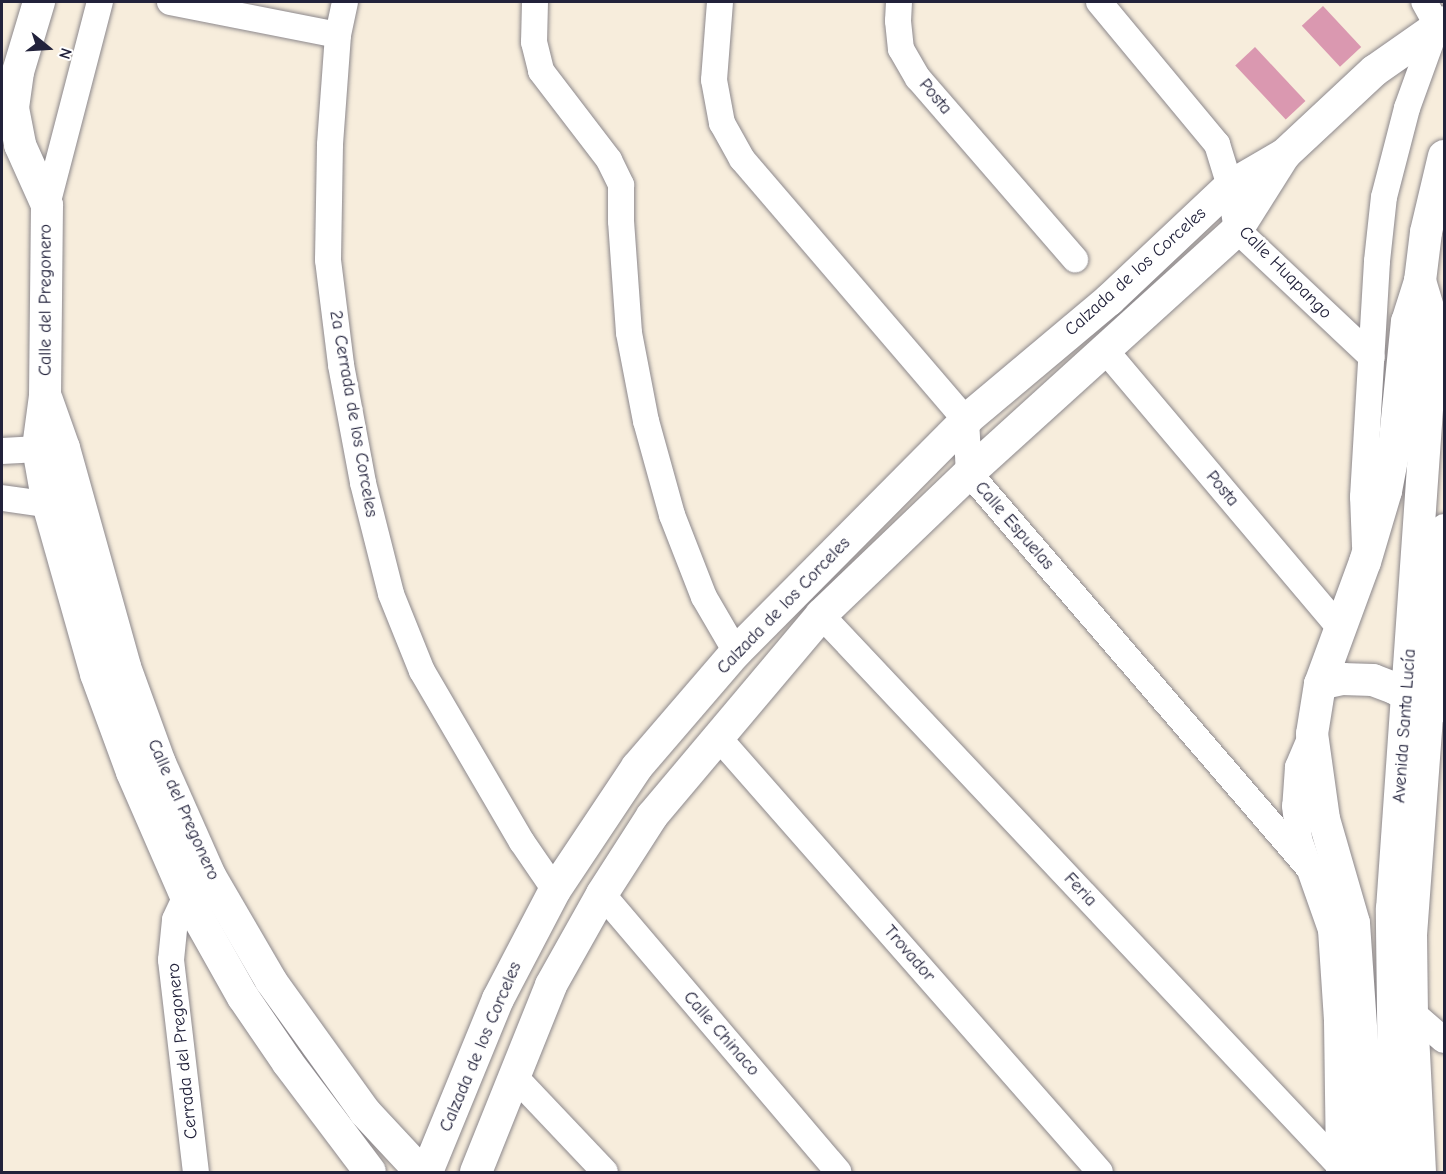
<!DOCTYPE html>
<meta charset="utf-8">
<style>
body{margin:0}
#map{position:relative;width:1446px;height:1174px;overflow:hidden;background:#f7eddc;font-family:"Comic Neue",sans-serif}
div>[style]{position:absolute}
.building>*{inset:0;background:#da98b0;transform-origin:0 0}
.roads{filter:drop-shadow(0 0 2px #8c888c) drop-shadow(0 0 2px #8c888c)}
.minor>*{height:26px;margin:-13px;padding:0 13px;transform-origin:13px;border-radius:13px;background:#fff}
.tertiary>*{height:32px;margin:-16px;padding:0 16px;transform-origin:16px;border-radius:16px;background:#fff}
span{translate:-50% -50%;white-space:nowrap;text-align:center;line-height:1.15;-webkit-text-stroke:6px #fff;paint-order:stroke}
.street-label{font-size:18px;color:#22223b}
.frame{position:absolute;inset:0;border:3px solid #22223b;pointer-events:none}
.north{position:absolute;left:18px;top:18px;width:60px;height:60px;-webkit-text-stroke:4px #fff;paint-order:stroke;rotate:108deg;font-size:16px;font-weight:700;line-height:24px;text-align:center;color:#22223b}
.north::after{content:'';display:block;margin:auto;width:21px;height:27px;background:#22223b;clip-path:polygon(50% 0,100% 100%,50% 72%,0 100%)}
</style>
<div id="map">
<div class="building">
<i style="left:1323px;top:6px;width:56px;height:29px;rotate:47deg"></i>
<i style="left:1255px;top:47px;width:74px;height:27px;rotate:47deg"></i>
</div>
<div class="roads">
<div class="minor">
<i style="left:170px;top:2px;width:171px;rotate:11.1deg"></i>
<i style="left:345px;top:2px;width:34px;rotate:102deg"></i>
<i style="left:338px;top:35px;width:110px;rotate:94.2deg"></i>
<i style="left:330px;top:145px;width:115px;rotate:91deg"></i>
<i style="left:328px;top:260px;width:106px;rotate:82.9deg"></i>
<i style="left:341px;top:365px;width:120px;rotate:79.4deg"></i>
<i style="left:363px;top:483px;width:114px;rotate:75.8deg"></i>
<i style="left:391px;top:594px;width:83px;rotate:68.1deg"></i>
<i style="left:422px;top:671px;width:198px;rotate:59.7deg"></i>
<i style="left:522px;top:842px;width:58px;rotate:55.5deg"></i>
<i style="left:535px;top:2px;width:40px;rotate:91.4deg"></i>
<i style="left:534px;top:42px;width:30px;rotate:76deg"></i>
<i style="left:541px;top:71px;width:112px;rotate:52.6deg"></i>
<i style="left:609px;top:160px;width:28px;rotate:64deg"></i>
<i style="left:621px;top:185px;width:36px;rotate:90deg"></i>
<i style="left:621px;top:221px;width:112px;rotate:85.9deg"></i>
<i style="left:629px;top:333px;width:90px;rotate:79.1deg"></i>
<i style="left:646px;top:421px;width:98px;rotate:74.5deg"></i>
<i style="left:672px;top:515px;width:88px;rotate:68.7deg"></i>
<i style="left:704px;top:597px;width:64px;rotate:59.8deg"></i>
<i style="left:720px;top:2px;width:78px;rotate:94.4deg"></i>
<i style="left:714px;top:80px;width:44px;rotate:79.5deg"></i>
<i style="left:722px;top:123px;width:41px;rotate:60.9deg"></i>
<i style="left:742px;top:159px;width:344px;rotate:49.4deg"></i>
<i style="left:966px;top:420px;width:53px;rotate:86.8deg"></i>
<i style="left:969px;top:473px;width:520px;rotate:49.29deg"></i>
<i style="left:899px;top:2px;width:19px;rotate:93deg"></i>
<i style="left:898px;top:21px;width:28px;rotate:84deg"></i>
<i style="left:901px;top:49px;width:34px;rotate:60deg"></i>
<i style="left:918px;top:78px;width:240px;rotate:49.1deg"></i>
<i style="left:1099px;top:2px;width:185px;rotate:50.3deg"></i>
<i style="left:1217px;top:144px;width:44px;rotate:72.8deg"></i>
<i style="left:1230px;top:186px;width:45px;rotate:81deg"></i>
<i style="left:1237px;top:230px;width:185px;rotate:43.3deg"></i>
<i style="left:47px;top:205px;width:210px;rotate:-75.4deg"></i>
<i style="left:1105px;top:350px;width:364px;rotate:49.8deg"></i>
<i style="left:2px;top:451px;width:55px;rotate:-3.1deg"></i>
<i style="left:2px;top:498px;width:65px;rotate:8deg"></i>
<i style="left:1365px;top:546px;width:49px;rotate:-92.3deg"></i>
<i style="left:1363px;top:497px;width:236px;rotate:-86.6deg"></i>
<i style="left:1377px;top:261px;width:64px;rotate:-83.8deg"></i>
<i style="left:1384px;top:197px;width:92px;rotate:-75.5deg"></i>
<i style="left:1407px;top:108px;width:88px;rotate:-70.1deg"></i>
<i style="left:1437px;top:25px;width:26px;rotate:-119deg"></i>
<i style="left:821px;top:615px;width:756px;rotate:46.72deg"></i>
<i style="left:1312px;top:734px;width:36px;rotate:113deg"></i>
<i style="left:1298px;top:767px;width:39px;rotate:94deg"></i>
<i style="left:1295px;top:806px;width:33px;rotate:83deg"></i>
<i style="left:1299px;top:839px;width:96px;rotate:70.6deg"></i>
<i style="left:1331px;top:930px;width:91px;rotate:86.2deg"></i>
<i style="left:1337px;top:1021px;width:150px;rotate:89.2deg"></i>
<i style="left:717px;top:736px;width:580px;rotate:48.7deg"></i>
<i style="left:602px;top:894px;width:365px;rotate:49.6deg"></i>
<i style="left:186px;top:896px;width:26px;rotate:115deg"></i>
<i style="left:175px;top:920px;width:40px;rotate:95.7deg"></i>
<i style="left:171px;top:960px;width:213px;rotate:83.3deg"></i>
<i style="left:1415px;top:1015px;width:38px;rotate:41deg"></i>
<i style="left:514px;top:1076px;width:132px;rotate:46.5deg"></i>
<i style="left:1423px;top:1172px;width:157px;rotate:-92.9deg"></i>
<i style="left:1415px;top:1015px;width:80px;rotate:-90.7deg"></i>
<i style="left:1414px;top:935px;width:409px;rotate:-85.8deg"></i>
</div>
<div class="tertiary">
<i style="left:39px;top:2px;width:73px;rotate:106.7deg"></i>
<i style="left:18px;top:72px;width:36px;rotate:98deg"></i>
<i style="left:13px;top:108px;width:38px;rotate:79deg"></i>
<i style="left:20px;top:145px;width:66px;rotate:65.8deg"></i>
<i style="left:47px;top:205px;width:191px;rotate:90.6deg"></i>
<i style="left:45px;top:396px;width:52px;rotate:97.7deg"></i>
<i style="left:38px;top:448px;width:57px;rotate:79.9deg"></i>
<i style="left:48px;top:504px;width:177px;rotate:74.2deg"></i>
<i style="left:96px;top:674px;width:104px;rotate:69.8deg"></i>
<i style="left:132px;top:772px;width:135px;rotate:66.5deg"></i>
<i style="left:186px;top:896px;width:116px;rotate:60.6deg"></i>
<i style="left:243px;top:997px;width:80px;rotate:55.7deg"></i>
<i style="left:288px;top:1063px;width:136px;rotate:53deg"></i>
<i style="left:47px;top:400px;width:51px;rotate:70.5deg"></i>
<i style="left:64px;top:448px;width:227px;rotate:74.4deg"></i>
<i style="left:125px;top:667px;width:102px;rotate:70deg"></i>
<i style="left:160px;top:763px;width:124px;rotate:66.1deg"></i>
<i style="left:210px;top:876px;width:121px;rotate:59.8deg"></i>
<i style="left:271px;top:981px;width:161px;rotate:54.3deg"></i>
<i style="left:365px;top:1112px;width:82px;rotate:47deg"></i>
<i style="left:1320px;top:684px;width:23px;rotate:-13deg"></i>
<i style="left:1342px;top:679px;width:31px;rotate:2deg"></i>
<i style="left:1373px;top:680px;width:22px;rotate:21deg"></i>
<i style="left:1394px;top:688px;width:44px;rotate:30.1deg"></i>
<i style="left:427px;top:1172px;width:187px;rotate:-67.7deg"></i>
<i style="left:498px;top:999px;width:123px;rotate:-62.4deg"></i>
<i style="left:555px;top:890px;width:148px;rotate:-56.3deg"></i>
<i style="left:637px;top:767px;width:152px;rotate:-49.3deg"></i>
<i style="left:736px;top:652px;width:327px;rotate:-45.2deg"></i>
<i style="left:966px;top:420px;width:187px;rotate:-40deg"></i>
<i style="left:1109px;top:300px;width:166px;rotate:-43.3deg"></i>
<i style="left:1230px;top:186px;width:64px;rotate:-30.2deg"></i>
<i style="left:1285px;top:154px;width:122px;rotate:-43deg"></i>
<i style="left:1374px;top:71px;width:85px;rotate:-35deg"></i>
<i style="left:476px;top:1172px;width:201px;rotate:-68.1deg"></i>
<i style="left:551px;top:985px;width:104px;rotate:-60.7deg"></i>
<i style="left:602px;top:894px;width:93px;rotate:-57.3deg"></i>
<i style="left:652px;top:816px;width:263px;rotate:-49.9deg"></i>
<i style="left:821px;top:615px;width:205px;rotate:-43.8deg"></i>
<i style="left:969px;top:473px;width:362px;rotate:-42.2deg"></i>
<i style="left:1237px;top:230px;width:86px;rotate:-57.8deg"></i>
<i style="left:1364px;top:1172px;width:102px;rotate:-90deg"></i>
<i style="left:1364px;top:1070px;width:147px;rotate:-93.9deg"></i>
<i style="left:1354px;top:923px;width:108px;rotate:-106.1deg"></i>
<i style="left:1324px;top:819px;width:86px;rotate:-98deg"></i>
<i style="left:1312px;top:734px;width:51px;rotate:-80.9deg"></i>
<i style="left:1320px;top:684px;width:130px;rotate:-69.8deg"></i>
<i style="left:1365px;top:562px;width:74px;rotate:-73.5deg"></i>
<i style="left:1386px;top:491px;width:43px;rotate:-79.2deg"></i>
<i style="left:1394px;top:449px;width:128px;rotate:-84.2deg"></i>
<i style="left:1407px;top:322px;width:43px;rotate:-72.4deg"></i>
<i style="left:1420px;top:281px;width:49px;rotate:-83deg"></i>
<i style="left:1426px;top:232px;width:78px;rotate:-76.7deg"></i>
<i style="left:1395px;top:1172px;width:263px;rotate:-90.7deg"></i>
<i style="left:1392px;top:909px;width:586px;rotate:-85.99deg"></i>
<i style="left:1433px;top:324px;width:45px;rotate:-106.8deg"></i>
</div>
</div>
<div class="street-label">
<span style="left:935px;top:97px;rotate:50deg">Posta</span>
<span style="left:1136px;top:272px;rotate:-42deg">Calzada de los Corceles</span>
<span style="left:1285px;top:273px;rotate:45deg">Calle Huapango</span>
<span style="left:46px;top:300px;rotate:-90deg">Calle del Pregonero</span>
<span style="left:353px;top:414px;rotate:80deg">2a Cerrada de los Corceles</span>
<span style="left:1222px;top:489px;rotate:50deg">Posta</span>
<span style="left:1014px;top:526px;rotate:49deg">Calle Espuelas</span>
<span style="left:784px;top:606px;rotate:-46deg">Calzada de los Corceles</span>
<span style="left:1405px;top:726px;rotate:-86deg">Avenida Santa Lucía</span>
<span style="left:183px;top:810px;rotate:66deg">Calle del Pregonero</span>
<span style="left:1080px;top:890px;rotate:47deg">Feria</span>
<span style="left:909px;top:954px;rotate:49deg">Trovador</span>
<span style="left:721px;top:1034px;rotate:49deg">Calle Chinaco</span>
<span style="left:481px;top:1047px;rotate:-67deg">Calzada de los Corceles</span>
<span style="left:183px;top:1051px;rotate:-96deg">Cerrada del Pregonero</span>
</div>
<div class="frame"></div>
<div class="north">N</div>
</div>
